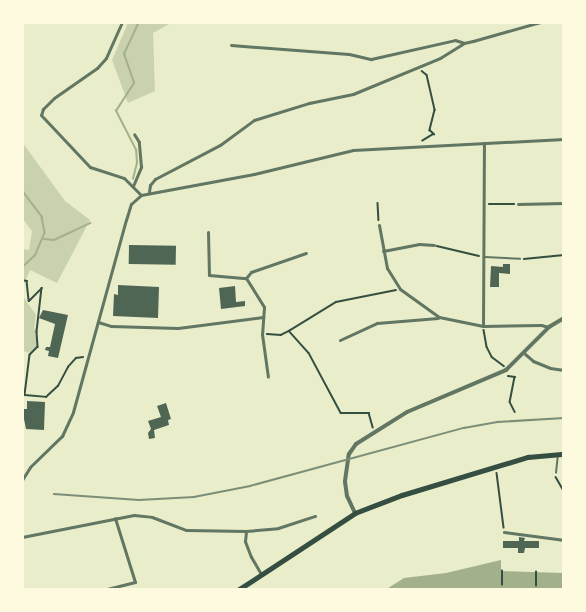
<!DOCTYPE html>
<style>
body{margin:0}
#map{position:relative;width:586px;height:612px;overflow:hidden;background:#e9edc9;font-family:Figtree,sans-serif}
div>[style]{position:absolute}
.green>*{inset:0;background:#cad2ad}
.water>*{inset:0;background:#a3b18a}
.stream>*{height:1.5px;margin:-0.75px;padding:0 0.75px;transform-origin:0.75px;border-radius:0.75px;background:#a3b18a}
.building>*{inset:0;background:#4f6655;transform-origin:0 0}
.path>*{height:1.5px;margin:-0.75px;padding:0 0.75px;transform-origin:0.75px;border-radius:0.75px;background:#344e41}
.service>*{height:1.5px;margin:-0.75px;padding:0 0.75px;transform-origin:0.75px;border-radius:0.75px;background:#617663}
.minor>*{height:3px;margin:-1.5px;padding:0 1.5px;transform-origin:1.5px;border-radius:1.5px;background:#617663}
.tertiary>*{height:4px;margin:-2px;padding:0 2px;transform-origin:2px;border-radius:2px;background:#617663}
.primary>*{height:4.5px;margin:-2.25px;padding:0 2.25px;transform-origin:2.25px;border-radius:2.25px;background:#344e41}
.rail>*{height:1.5px;margin:-0.75px;padding:0 0.75px;transform-origin:0.75px;border-radius:0.75px;background:#7c8e77}
span{translate:-50% -50%;white-space:nowrap;text-align:center;line-height:1.15;-webkit-text-stroke:6px #fefae0;paint-order:stroke}
.frame{position:absolute;inset:0;border:24px solid #fefae0;pointer-events:none}
</style>
<div id="map">
<div class="green">
<i style="clip-path:polygon(128px 23px,171px 23px,153px 33px,155px 91px,128px 103px,112px 60px)"></i>
<i style="clip-path:polygon(22px 142px,65px 201px,90px 220px,57px 283px,30px 270px,23px 286px,23px 249px,29px 250px,32px 231px,23px 219px)"></i>
<i style="clip-path:polygon(22px 295px,36px 315px,34px 329px,36px 328px,37px 346px,29px 353px,23px 351px)"></i>
</div>
<div class="water">
<i style="clip-path:polygon(501px 560px,501px 571px,563px 573px,563px 589px,385px 590px,404px 578px,446px 573px)"></i>
</div>
<div class="stream">
<i style="left:133px;top:179px;width:16px;rotate:-76deg"></i>
<i style="left:137px;top:163px;width:13px;rotate:-94deg"></i>
<i style="left:136px;top:150px;width:44px;rotate:-117.1deg"></i>
<i style="left:116px;top:111px;width:33px;rotate:-57deg"></i>
<i style="left:134px;top:83px;width:31px;rotate:-109deg"></i>
<i style="left:124px;top:54px;width:35px;rotate:-65deg"></i>
<i style="left:22px;top:190px;width:34px;rotate:53deg"></i>
<i style="left:42px;top:217px;width:16px;rotate:79deg"></i>
<i style="left:45px;top:233px;width:25px;rotate:113deg"></i>
<i style="left:35px;top:256px;width:18px;rotate:137deg"></i>
<i style="left:44px;top:239px;width:10px;rotate:6deg"></i>
<i style="left:54px;top:240px;width:40px;rotate:-25deg"></i>
</div>
<div class="building">
<i style="left:129px;top:245px;width:47px;height:19px;rotate:1deg"></i>
<i style="clip-path:polygon(503px 264px,510px 264px,510px 274px,499px 273px,499px 287px,490px 287px,491px 266px,503px 267px)"></i>
<i style="clip-path:polygon(118px 285px,159px 287px,158px 318px,113px 316px,114px 294px,118px 295px)"></i>
<i style="clip-path:polygon(235px 286px,236px 302px,245px 301px,245px 306px,221px 309px,219px 288px)"></i>
<i style="clip-path:polygon(43px 310px,68px 315px,58px 358px,48px 356px,49px 351px,45px 350px,46px 347px,50px 347px,55px 324px,39px 318px)"></i>
<i style="clip-path:polygon(27px 401px,45px 402px,44px 430px,26px 429px,22px 409px,27px 409px)"></i>
<i style="clip-path:polygon(166px 403px,171px 419px,168px 420px,169px 425px,154px 430px,155px 438px,149px 439px,148px 433px,151px 429px,148px 421px,161px 417px,157px 406px)"></i>
<i style="clip-path:polygon(519px 537px,525px 538px,524px 541px,539px 541px,539px 548px,525px 548px,524px 553px,518px 553px,518px 548px,503px 548px,503px 541px,519px 541px)"></i>
</div>
<div class="path">
<i style="left:422px;top:71px;width:6px;rotate:39deg"></i>
<i style="left:427px;top:75px;width:36px;rotate:77deg"></i>
<i style="left:435px;top:110px;width:21px;rotate:104deg"></i>
<i style="left:430px;top:130px;width:6px;rotate:45deg"></i>
<i style="left:434px;top:134px;width:13px;rotate:148deg"></i>
<i style="left:378px;top:203px;width:17px;rotate:87deg"></i>
<i style="left:489px;top:204px;width:25px"></i>
<i style="left:437px;top:246px;width:43px;rotate:13.4deg"></i>
<i style="left:524px;top:259px;width:40px;rotate:-5.7deg"></i>
<i style="left:22px;top:280px;width:5px;rotate:11deg"></i>
<i style="left:27px;top:281px;width:20px;rotate:84deg"></i>
<i style="left:29px;top:301px;width:18px;rotate:-45deg"></i>
<i style="left:42px;top:288px;width:44px;rotate:96.5deg"></i>
<i style="left:37px;top:332px;width:15px;rotate:86deg"></i>
<i style="left:38px;top:347px;width:11px;rotate:135deg"></i>
<i style="left:30px;top:355px;width:40px;rotate:97.1deg"></i>
<i style="left:25px;top:395px;width:21px;rotate:5deg"></i>
<i style="left:46px;top:397px;width:16px;rotate:-43deg"></i>
<i style="left:58px;top:386px;width:21px;rotate:-62deg"></i>
<i style="left:68px;top:367px;width:12px;rotate:-48deg"></i>
<i style="left:76px;top:358px;width:7px;rotate:-8deg"></i>
<i style="left:484px;top:330px;width:17px;rotate:80deg"></i>
<i style="left:487px;top:347px;width:11px;rotate:63deg"></i>
<i style="left:492px;top:357px;width:15px;rotate:37deg"></i>
<i style="left:290px;top:332px;width:28px;rotate:48deg"></i>
<i style="left:309px;top:353px;width:68px;rotate:61.9deg"></i>
<i style="left:341px;top:413px;width:28px"></i>
<i style="left:369px;top:413px;width:15px;rotate:74deg"></i>
<i style="left:267px;top:334px;width:14px;rotate:4deg"></i>
<i style="left:281px;top:335px;width:9px;rotate:-27deg"></i>
<i style="left:289px;top:331px;width:55px;rotate:-31.7deg"></i>
<i style="left:336px;top:302px;width:61px;rotate:-11.3deg"></i>
<i style="left:508px;top:376px;width:7px;rotate:8deg"></i>
<i style="left:515px;top:377px;width:25px;rotate:101deg"></i>
<i style="left:510px;top:402px;width:11px;rotate:63deg"></i>
<i style="left:497px;top:473px;width:55px;rotate:82.7deg"></i>
<i style="left:556px;top:477px;width:16px;rotate:60deg"></i>
<i style="left:502px;top:585px;width:14px;rotate:-90deg"></i>
<i style="left:536px;top:586px;width:14px;rotate:-90deg"></i>
</div>
<div class="service">
<i style="left:485px;top:257px;width:35px;rotate:3deg"></i>
<i style="left:556px;top:473px;width:18px;rotate:-84deg"></i>
</div>
<div class="minor">
<i style="left:122px;top:22px;width:39px;rotate:114deg"></i>
<i style="left:106px;top:58px;width:13px;rotate:132deg"></i>
<i style="left:97px;top:68px;width:52px;rotate:145.1deg"></i>
<i style="left:54px;top:98px;width:16px;rotate:135deg"></i>
<i style="left:43px;top:109px;width:6px;rotate:108deg"></i>
<i style="left:41px;top:115px;width:71px;rotate:46.7deg"></i>
<i style="left:90px;top:167px;width:36px;rotate:18deg"></i>
<i style="left:124px;top:178px;width:24px;rotate:45deg"></i>
<i style="left:231px;top:45px;width:118px;rotate:4.4deg"></i>
<i style="left:349px;top:54px;width:23px;rotate:13deg"></i>
<i style="left:371px;top:59px;width:86px;rotate:-12.7deg"></i>
<i style="left:455px;top:40px;width:9px;rotate:18deg"></i>
<i style="left:464px;top:43px;width:9px;rotate:-13deg"></i>
<i style="left:473px;top:41px;width:70px;rotate:-15.8deg"></i>
<i style="left:133px;top:186px;width:21px;rotate:-67deg"></i>
<i style="left:141px;top:167px;width:25px;rotate:-95deg"></i>
<i style="left:139px;top:142px;width:9px;rotate:-122deg"></i>
<i style="left:149px;top:192px;width:7px;rotate:-82deg"></i>
<i style="left:150px;top:185px;width:8px;rotate:-50deg"></i>
<i style="left:155px;top:179px;width:73px;rotate:-27.6deg"></i>
<i style="left:220px;top:145px;width:42px;rotate:-36.3deg"></i>
<i style="left:254px;top:120px;width:58px;rotate:-17.2deg"></i>
<i style="left:309px;top:103px;width:45px;rotate:-11.6deg"></i>
<i style="left:353px;top:94px;width:94px;rotate:-22.5deg"></i>
<i style="left:440px;top:58px;width:28px;rotate:-32deg"></i>
<i style="left:518px;top:204px;width:46px;rotate:-1.2deg"></i>
<i style="left:379px;top:225px;width:44px;rotate:79.5deg"></i>
<i style="left:387px;top:268px;width:25px;rotate:58deg"></i>
<i style="left:400px;top:289px;width:48px;rotate:35.7deg"></i>
<i style="left:439px;top:317px;width:45px;rotate:11.6deg"></i>
<i style="left:483px;top:326px;width:58px;rotate:-1deg"></i>
<i style="left:541px;top:325px;width:8px;rotate:14deg"></i>
<i style="left:208px;top:232px;width:43px;rotate:88.7deg"></i>
<i style="left:209px;top:275px;width:37px;rotate:5deg"></i>
<i style="left:246px;top:278px;width:8px;rotate:-50deg"></i>
<i style="left:251px;top:272px;width:58px;rotate:-19.1deg"></i>
<i style="left:22px;top:236px;width:16px;rotate:90deg"></i>
<i style="left:383px;top:251px;width:37px;rotate:-11deg"></i>
<i style="left:419px;top:244px;width:15px;rotate:4deg"></i>
<i style="left:246px;top:278px;width:34px;rotate:58deg"></i>
<i style="left:264px;top:307px;width:27px;rotate:94deg"></i>
<i style="left:262px;top:334px;width:43px;rotate:82.1deg"></i>
<i style="left:98px;top:322px;width:14px;rotate:17deg"></i>
<i style="left:111px;top:326px;width:67px;rotate:1.7deg"></i>
<i style="left:178px;top:328px;width:86px;rotate:-7.4deg"></i>
<i style="left:483px;top:326px;width:183px;rotate:-89.7deg"></i>
<i style="left:340px;top:340px;width:41px;rotate:-24.7deg"></i>
<i style="left:377px;top:323px;width:61px;rotate:-4.7deg"></i>
<i style="left:525px;top:354px;width:11px;rotate:41deg"></i>
<i style="left:533px;top:361px;width:18px;rotate:22deg"></i>
<i style="left:550px;top:368px;width:14px;rotate:8deg"></i>
<i style="left:22px;top:480px;width:15px;rotate:-58deg"></i>
<i style="left:30px;top:467px;width:45px;rotate:-44.1deg"></i>
<i style="left:62px;top:436px;width:26px;rotate:-65deg"></i>
<i style="left:73px;top:412px;width:199px;rotate:-74.6deg"></i>
<i style="left:126px;top:220px;width:17px;rotate:-73deg"></i>
<i style="left:131px;top:204px;width:13px;rotate:-42deg"></i>
<i style="left:141px;top:195px;width:115px;rotate:-10.5deg"></i>
<i style="left:254px;top:174px;width:102px;rotate:-13.6deg"></i>
<i style="left:353px;top:150px;width:211px;rotate:-3deg"></i>
<i style="left:504px;top:532px;width:61px;rotate:7.6deg"></i>
<i style="left:22px;top:537px;width:114px;rotate:-11.1deg"></i>
<i style="left:134px;top:515px;width:18px;rotate:6deg"></i>
<i style="left:152px;top:517px;width:36px;rotate:21deg"></i>
<i style="left:186px;top:530px;width:60px;rotate:1deg"></i>
<i style="left:261px;top:574px;width:20px;rotate:-120deg"></i>
<i style="left:251px;top:557px;width:17px;rotate:-111deg"></i>
<i style="left:245px;top:541px;width:10px;rotate:-84deg"></i>
<i style="left:246px;top:531px;width:32px;rotate:-5deg"></i>
<i style="left:278px;top:528px;width:39px;rotate:-18deg"></i>
<i style="left:103px;top:590px;width:33px;rotate:-14deg"></i>
<i style="left:135px;top:582px;width:67px;rotate:-107.4deg"></i>
</div>
<div class="tertiary">
<i style="left:355px;top:513px;width:19px;rotate:-115deg"></i>
<i style="left:347px;top:496px;width:15px;rotate:-98deg"></i>
<i style="left:345px;top:481px;width:27px;rotate:-82deg"></i>
<i style="left:349px;top:454px;width:12px;rotate:-55deg"></i>
<i style="left:356px;top:444px;width:60px;rotate:-32.1deg"></i>
<i style="left:407px;top:412px;width:108px;rotate:-23deg"></i>
<i style="left:506px;top:370px;width:61px;rotate:-45deg"></i>
<i style="left:549px;top:327px;width:17px;rotate:-31deg"></i>
</div>
<div class="primary">
<i style="left:238px;top:590px;width:140px;rotate:-33.3deg"></i>
<i style="left:355px;top:513px;width:50px;rotate:-21deg"></i>
<i style="left:402px;top:495px;width:132px;rotate:-16.8deg"></i>
<i style="left:528px;top:457px;width:36px;rotate:-5deg"></i>
</div>
<div class="rail">
<i style="left:54px;top:494px;width:85px;rotate:4deg"></i>
<i style="left:139px;top:500px;width:55px;rotate:-3.1deg"></i>
<i style="left:194px;top:497px;width:57px;rotate:-11.1deg"></i>
<i style="left:250px;top:486px;width:222px;rotate:-15.2deg"></i>
<i style="left:464px;top:428px;width:35px;rotate:-10deg"></i>
<i style="left:498px;top:422px;width:66px;rotate:-3.5deg"></i>
</div>
<div class="frame"></div>
</div>
